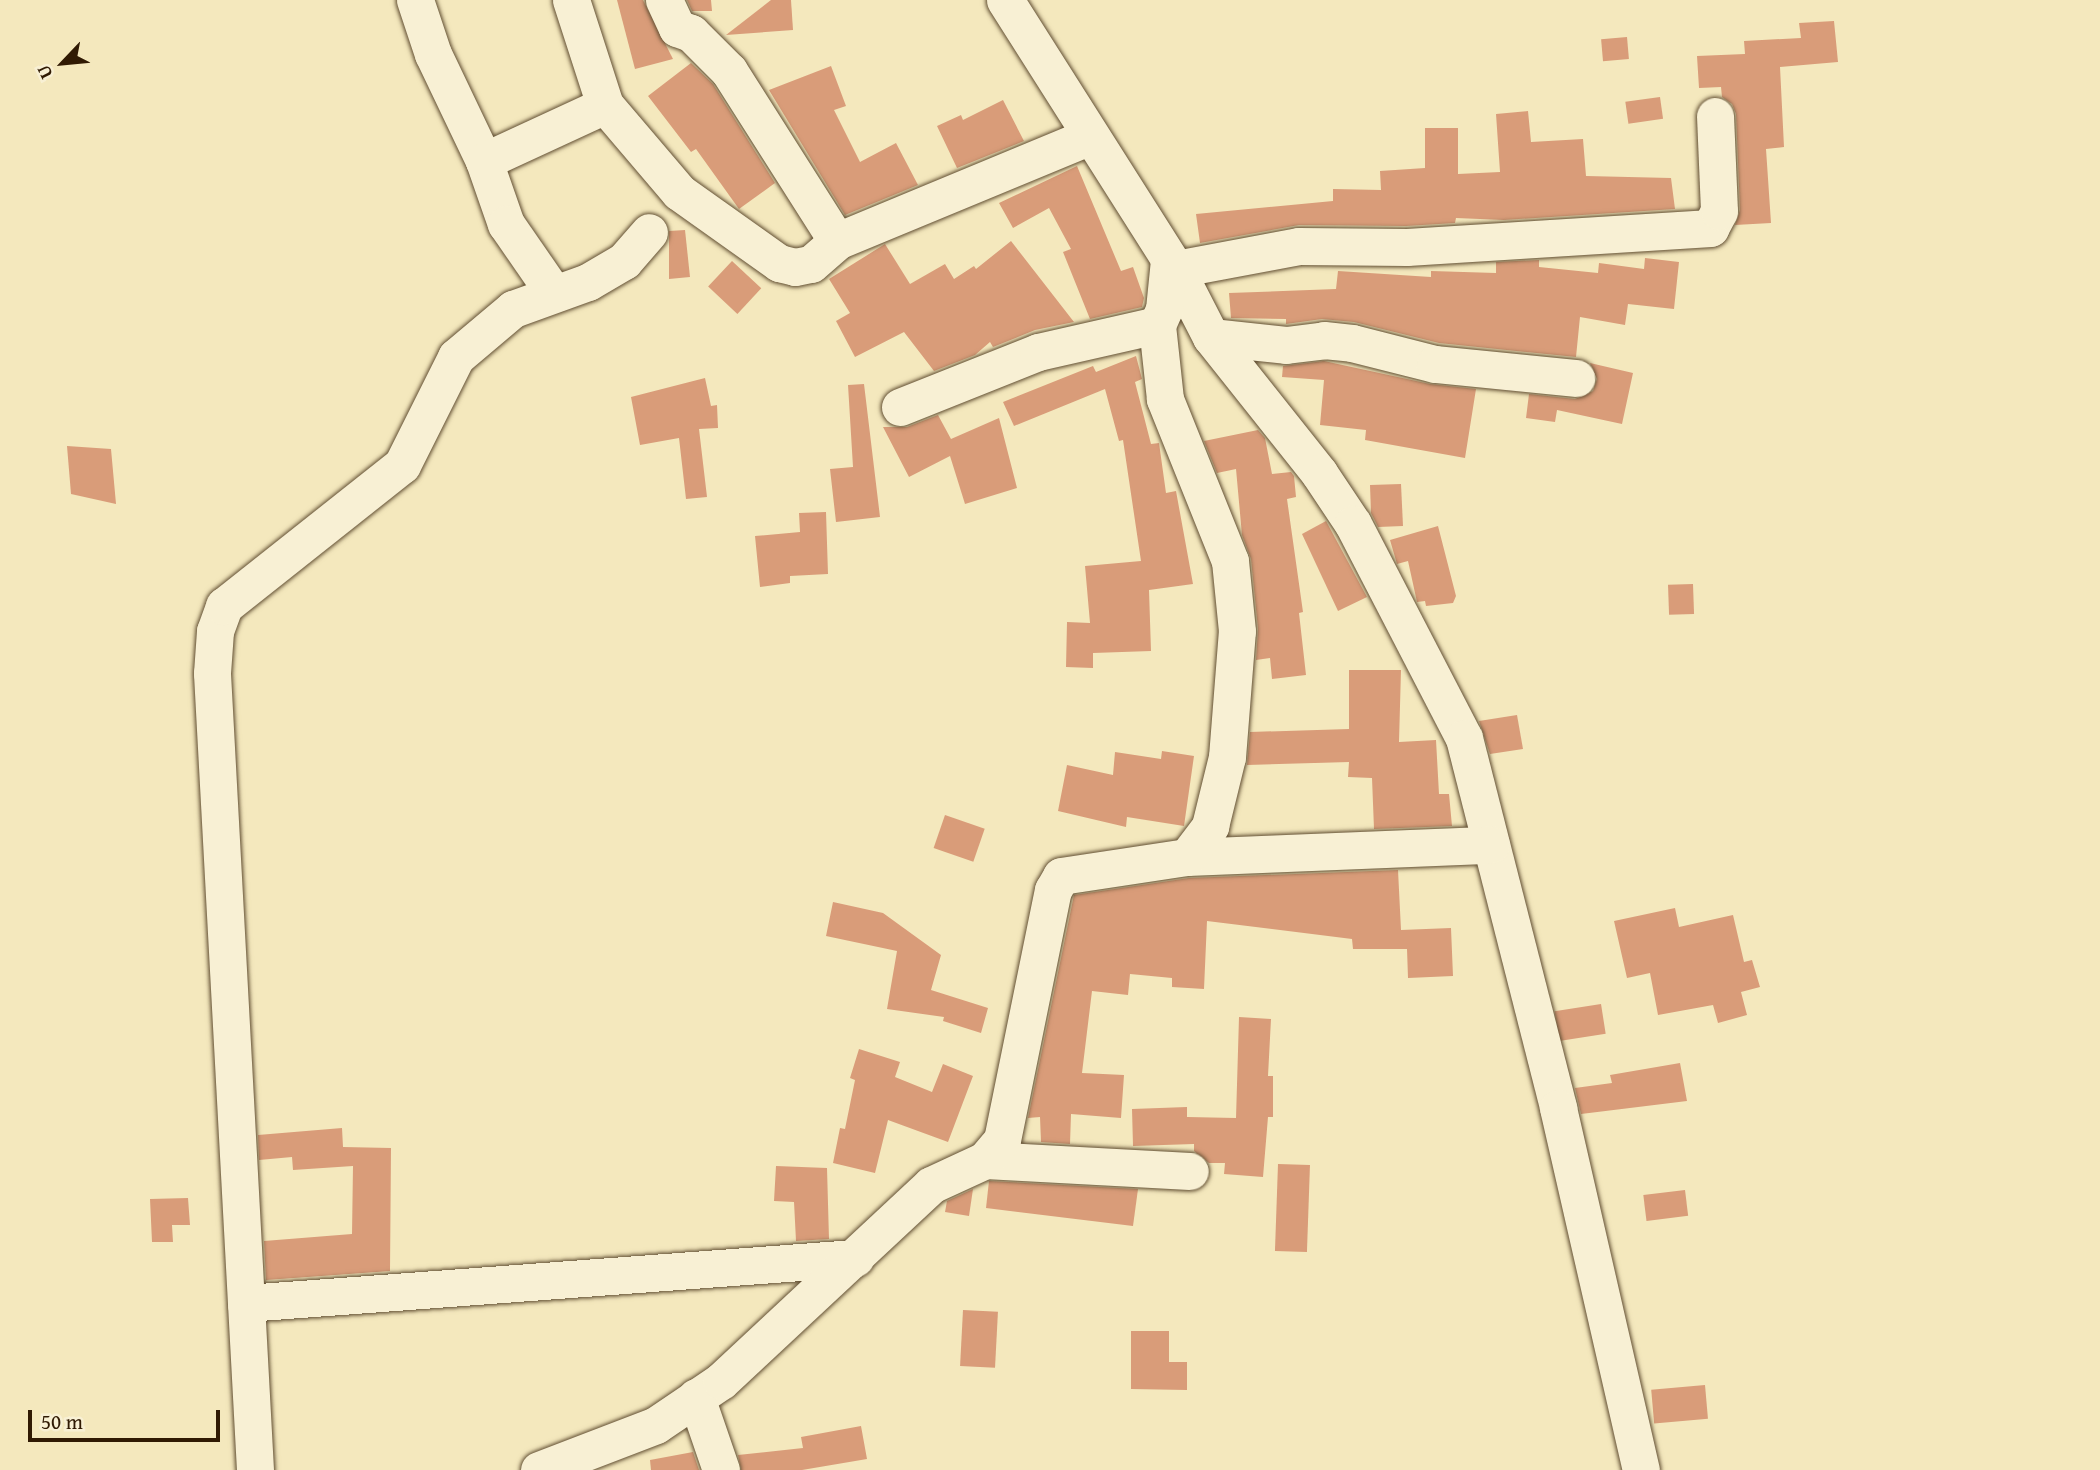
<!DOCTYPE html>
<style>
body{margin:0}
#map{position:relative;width:2100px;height:1470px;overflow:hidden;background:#f4e8bd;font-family:"Gentium Book Plus",serif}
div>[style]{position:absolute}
.building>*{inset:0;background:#d99c79;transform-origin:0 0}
.roads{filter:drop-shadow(0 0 2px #614e32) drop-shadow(0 0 2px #614e32)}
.minor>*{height:37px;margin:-18.5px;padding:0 18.5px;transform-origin:18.5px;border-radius:18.5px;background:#f8f0d4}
span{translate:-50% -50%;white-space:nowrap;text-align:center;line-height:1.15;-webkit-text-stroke:5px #f8f0d4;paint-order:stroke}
.north{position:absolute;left:28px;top:28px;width:70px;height:70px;-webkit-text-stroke:5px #f8f0d4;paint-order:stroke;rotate:244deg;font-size:19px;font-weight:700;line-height:28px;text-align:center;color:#301a03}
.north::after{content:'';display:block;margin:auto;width:24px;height:32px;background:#301a03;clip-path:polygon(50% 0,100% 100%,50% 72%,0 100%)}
.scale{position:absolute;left:28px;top:1410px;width:192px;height:32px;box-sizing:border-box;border:4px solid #301a03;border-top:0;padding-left:9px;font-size:21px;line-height:24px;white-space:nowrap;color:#301a03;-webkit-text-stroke:5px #f8f0d4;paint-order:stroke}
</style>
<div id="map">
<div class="building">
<i style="clip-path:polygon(617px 0,643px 0,673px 59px,635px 69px)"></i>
<i style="clip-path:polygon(687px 0,711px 0,712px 11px,692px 11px)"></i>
<i style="clip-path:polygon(771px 0,791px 0,793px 30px,726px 35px)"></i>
<i style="clip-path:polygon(1834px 21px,1838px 62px,1780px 67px,1784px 147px,1766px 149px,1771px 223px,1735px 225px,1740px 210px,1736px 114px,1732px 104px,1722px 97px,1721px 87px,1699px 88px,1697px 56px,1745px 54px,1744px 41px,1801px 38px,1799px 23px)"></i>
<i style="left:1627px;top:37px;width:22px;height:26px;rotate:85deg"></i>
<i style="clip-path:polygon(691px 63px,713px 84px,775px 183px,739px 209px,696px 149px,691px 152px,648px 96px)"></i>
<i style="clip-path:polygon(831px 66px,846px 106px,834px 110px,860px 162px,896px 143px,918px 185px,845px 215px,769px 90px)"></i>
<i style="left:1660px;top:97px;width:22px;height:35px;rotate:82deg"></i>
<i style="clip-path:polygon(1003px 100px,1024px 141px,957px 168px,937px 126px,961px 115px,963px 120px)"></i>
<i style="clip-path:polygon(1528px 111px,1531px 142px,1583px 139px,1586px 176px,1671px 178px,1675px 209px,1504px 220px,1456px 218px,1455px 223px,1406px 226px,1299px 225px,1200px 243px,1196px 214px,1333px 201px,1333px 189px,1381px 190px,1380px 171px,1425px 168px,1425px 128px,1458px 128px,1458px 174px,1500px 172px,1496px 114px)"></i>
<i style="clip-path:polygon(1077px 166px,1121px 271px,1133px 267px,1144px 298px,1142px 307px,1090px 319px,1063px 252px,1071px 249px,1049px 208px,1013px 228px,999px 203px)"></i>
<i style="clip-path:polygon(685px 230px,690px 277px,669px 279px,669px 231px)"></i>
<i style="clip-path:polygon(1011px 241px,1074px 322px,1035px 330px,993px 347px,990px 342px,975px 355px,934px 371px,904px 332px,855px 357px,836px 321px,850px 313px,829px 279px,885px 244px,910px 284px,945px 264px,954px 279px,974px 266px,976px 269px)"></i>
<i style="clip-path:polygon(1645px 258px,1679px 262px,1674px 309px,1628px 304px,1625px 325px,1580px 317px,1576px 357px,1439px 343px,1354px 322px,1322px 319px,1286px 324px,1286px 319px,1231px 318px,1229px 293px,1336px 289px,1338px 271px,1431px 277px,1431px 271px,1496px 273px,1496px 262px,1539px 260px,1539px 267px,1598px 273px,1599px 263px,1644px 269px)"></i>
<i style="left:732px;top:261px;width:40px;height:35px;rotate:43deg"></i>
<i style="clip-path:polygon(1136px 356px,1142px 379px,1135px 382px,1151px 444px,1159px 443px,1166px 493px,1176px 491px,1193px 584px,1149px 590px,1151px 651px,1093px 653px,1093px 668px,1066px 667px,1067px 622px,1090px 623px,1085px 566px,1141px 561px,1123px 440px,1119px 441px,1105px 389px,1014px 426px,1003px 402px,1093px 366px,1096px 372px)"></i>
<i style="clip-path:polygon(1324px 361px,1430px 384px,1476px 389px,1465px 458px,1365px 440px,1366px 430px,1320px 425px,1324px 380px,1282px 377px,1283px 366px)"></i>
<i style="clip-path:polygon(1590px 363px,1633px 373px,1622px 424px,1557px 410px,1555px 422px,1526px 418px,1529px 394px,1575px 399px,1593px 391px,1597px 379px)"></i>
<i style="clip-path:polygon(705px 378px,711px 406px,717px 405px,718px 428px,699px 429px,707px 497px,686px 499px,679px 438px,640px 445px,631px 397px)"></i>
<i style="clip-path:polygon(864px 384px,880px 517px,836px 522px,830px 469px,853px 467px,848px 385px)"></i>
<i style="clip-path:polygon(938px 415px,951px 439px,999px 418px,1017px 488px,965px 504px,950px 456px,909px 477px,883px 427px,907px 427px)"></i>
<i style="clip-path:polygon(1258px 430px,1265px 438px,1272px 474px,1291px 472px,1294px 476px,1296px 497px,1287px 499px,1303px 612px,1299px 613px,1306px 675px,1272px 679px,1270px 658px,1256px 660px,1258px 629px,1251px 559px,1242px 535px,1236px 469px,1217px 473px,1204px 441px)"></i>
<i style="clip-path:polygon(67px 446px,111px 449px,116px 504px,71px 494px)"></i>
<i style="clip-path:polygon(1401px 484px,1403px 526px,1378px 527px,1371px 513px,1370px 485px)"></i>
<i style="clip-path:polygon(826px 512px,828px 574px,790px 576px,790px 583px,760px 587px,755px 536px,800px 532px,799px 513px)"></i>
<i style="clip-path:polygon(1326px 521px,1367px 597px,1338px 611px,1302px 534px)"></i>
<i style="clip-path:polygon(1438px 526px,1456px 596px,1453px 603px,1426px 606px,1425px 601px,1417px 602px,1408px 561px,1397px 564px,1390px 540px)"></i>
<i style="left:1693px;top:584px;width:30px;height:25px;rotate:88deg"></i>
<i style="clip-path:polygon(1349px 670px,1401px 670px,1399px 742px,1436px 740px,1439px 794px,1449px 794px,1452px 826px,1374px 829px,1372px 778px,1348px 777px,1349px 762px,1247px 765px,1250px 732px,1349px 729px)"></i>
<i style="clip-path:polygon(1517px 715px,1523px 749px,1490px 754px,1479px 721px)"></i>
<i style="clip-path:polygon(1162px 751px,1194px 756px,1184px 826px,1127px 817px,1126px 827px,1058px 811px,1067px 765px,1113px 775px,1115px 752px,1161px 759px)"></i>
<i style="left:945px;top:815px;width:42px;height:35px;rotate:19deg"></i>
<i style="clip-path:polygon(1398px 870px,1401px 930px,1451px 928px,1453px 976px,1408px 978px,1407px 949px,1353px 949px,1352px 939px,1207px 921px,1204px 989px,1172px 987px,1172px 978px,1130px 974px,1128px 995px,1092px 991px,1082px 1073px,1124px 1075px,1121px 1118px,1071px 1114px,1070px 1144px,1041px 1142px,1040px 1117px,1028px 1118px,1074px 895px,1189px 878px)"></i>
<i style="clip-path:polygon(833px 902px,883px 913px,941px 955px,931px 990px,988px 1008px,981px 1033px,943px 1021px,944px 1017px,887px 1009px,897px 951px,826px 936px)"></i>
<i style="clip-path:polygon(1675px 908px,1679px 927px,1733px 915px,1744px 962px,1752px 960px,1760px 987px,1741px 992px,1747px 1015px,1718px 1023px,1713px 1005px,1658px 1015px,1650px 973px,1627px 978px,1614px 921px)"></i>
<i style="left:1601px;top:1004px;width:30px;height:47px;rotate:81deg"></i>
<i style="clip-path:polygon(1239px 1017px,1271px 1019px,1268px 1076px,1273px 1076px,1273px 1117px,1268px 1117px,1263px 1177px,1224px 1174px,1225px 1163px,1209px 1163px,1194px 1151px,1194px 1144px,1133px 1146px,1132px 1109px,1187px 1107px,1187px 1117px,1236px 1118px)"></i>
<i style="clip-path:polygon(859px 1049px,900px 1062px,895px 1077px,932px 1092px,943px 1064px,973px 1076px,948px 1142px,888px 1120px,875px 1173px,833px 1163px,840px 1128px,845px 1129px,855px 1080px,850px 1078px)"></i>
<i style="clip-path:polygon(1680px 1063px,1687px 1101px,1581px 1114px,1575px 1088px,1612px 1083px,1610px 1075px)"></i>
<i style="clip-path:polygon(342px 1128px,343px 1147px,391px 1148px,390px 1271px,266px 1280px,264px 1241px,352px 1234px,353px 1166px,293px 1170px,292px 1157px,259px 1160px,258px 1135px)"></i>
<i style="left:1278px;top:1164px;width:32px;height:87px;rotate:2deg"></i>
<i style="clip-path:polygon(776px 1166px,827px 1168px,829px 1239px,796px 1241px,794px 1202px,774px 1201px)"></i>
<i style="clip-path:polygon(989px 1181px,1138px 1189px,1133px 1226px,986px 1208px)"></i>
<i style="clip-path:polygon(973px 1189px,969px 1216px,945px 1212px,947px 1201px)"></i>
<i style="left:1685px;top:1190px;width:26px;height:42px;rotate:83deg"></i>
<i style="clip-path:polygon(188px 1198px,190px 1225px,172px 1225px,173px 1242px,152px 1242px,150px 1199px)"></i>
<i style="left:963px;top:1310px;width:35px;height:56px;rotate:3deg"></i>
<i style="clip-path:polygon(1131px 1331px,1169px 1331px,1169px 1362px,1187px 1362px,1187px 1390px,1131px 1389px)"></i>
<i style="left:1705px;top:1385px;width:34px;height:54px;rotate:85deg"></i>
<i style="clip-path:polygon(861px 1426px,867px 1459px,802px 1470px,741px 1470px,738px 1455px,803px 1448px,801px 1437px)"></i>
<i style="clip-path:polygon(693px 1452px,699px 1470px,651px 1470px,650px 1460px)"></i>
</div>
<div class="roads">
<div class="minor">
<i style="left:415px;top:0;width:57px;rotate:71.6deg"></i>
<i style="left:433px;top:54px;width:119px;rotate:64.5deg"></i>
<i style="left:484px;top:161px;width:67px;rotate:70.8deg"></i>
<i style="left:506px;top:224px;width:83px;rotate:55.3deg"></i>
<i style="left:571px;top:0;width:110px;rotate:72.1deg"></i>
<i style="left:605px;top:105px;width:114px;rotate:49.6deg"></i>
<i style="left:679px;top:192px;width:123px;rotate:35.4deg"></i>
<i style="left:779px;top:263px;width:16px;rotate:14deg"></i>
<i style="left:795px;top:267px;width:16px;rotate:-11deg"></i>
<i style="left:811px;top:264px;width:35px;rotate:-41deg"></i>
<i style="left:664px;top:0;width:31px;rotate:65deg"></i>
<i style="left:677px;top:28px;width:15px;rotate:20deg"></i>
<i style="left:691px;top:33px;width:54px;rotate:45deg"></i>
<i style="left:729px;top:71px;width:201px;rotate:57.6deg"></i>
<i style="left:837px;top:241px;width:274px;rotate:-22.5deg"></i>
<i style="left:1005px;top:0;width:319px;rotate:57.6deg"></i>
<i style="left:1176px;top:269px;width:76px;rotate:62.8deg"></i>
<i style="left:1211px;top:337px;width:174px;rotate:51.5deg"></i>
<i style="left:1319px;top:473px;width:61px;rotate:56.3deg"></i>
<i style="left:1353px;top:524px;width:241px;rotate:62.6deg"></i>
<i style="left:1464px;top:738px;width:382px;rotate:75.7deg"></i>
<i style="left:1558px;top:1108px;width:371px;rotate:77.1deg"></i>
<i style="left:484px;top:161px;width:133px;rotate:-24.8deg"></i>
<i style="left:1176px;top:269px;width:125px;rotate:-10.6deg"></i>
<i style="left:1299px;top:246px;width:108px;rotate:0.5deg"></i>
<i style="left:1407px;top:247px;width:304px;rotate:-3.6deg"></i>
<i style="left:1710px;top:228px;width:19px;rotate:-62deg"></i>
<i style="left:1719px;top:211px;width:95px;rotate:-92.4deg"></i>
<i style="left:1211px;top:337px;width:75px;rotate:6.1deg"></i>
<i style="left:1286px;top:345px;width:38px;rotate:-7deg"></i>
<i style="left:1324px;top:340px;width:28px;rotate:6deg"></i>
<i style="left:1352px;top:343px;width:86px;rotate:14.2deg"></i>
<i style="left:1435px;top:364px;width:142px;rotate:5.7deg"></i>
<i style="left:900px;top:407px;width:149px;rotate:-21.7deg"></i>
<i style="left:1038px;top:352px;width:122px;rotate:-12.8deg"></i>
<i style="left:1187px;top:857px;width:304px;rotate:-2.3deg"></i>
<i style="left:985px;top:1160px;width:205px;rotate:3.1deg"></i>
<i style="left:246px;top:1303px;width:611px;rotate:-4.23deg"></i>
<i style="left:696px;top:1397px;width:77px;rotate:71.1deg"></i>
<i style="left:255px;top:1470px;width:798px;rotate:-93.09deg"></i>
<i style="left:212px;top:673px;width:42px;rotate:-85.9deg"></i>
<i style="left:215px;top:631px;width:27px;rotate:-70deg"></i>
<i style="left:224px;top:606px;width:227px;rotate:-38.4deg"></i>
<i style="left:402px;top:465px;width:121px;rotate:-63.4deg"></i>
<i style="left:456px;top:357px;width:75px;rotate:-40.1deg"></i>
<i style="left:513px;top:309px;width:80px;rotate:-19.8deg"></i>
<i style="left:588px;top:282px;width:42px;rotate:-30.3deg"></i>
<i style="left:624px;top:261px;width:38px;rotate:-49deg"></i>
<i style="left:539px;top:1470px;width:125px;rotate:-21deg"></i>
<i style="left:656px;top:1425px;width:78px;rotate:-34.1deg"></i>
<i style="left:721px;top:1381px;width:287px;rotate:-43deg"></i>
<i style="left:931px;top:1185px;width:60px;rotate:-24.8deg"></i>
<i style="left:985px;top:1160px;width:26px;rotate:-50deg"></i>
<i style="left:1002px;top:1140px;width:255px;rotate:-78.5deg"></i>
<i style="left:1053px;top:890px;width:16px;rotate:-60deg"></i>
<i style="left:1061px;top:876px;width:127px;rotate:-8.6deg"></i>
<i style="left:1187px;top:857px;width:39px;rotate:-53deg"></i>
<i style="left:1210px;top:826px;width:71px;rotate:-76.2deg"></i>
<i style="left:1227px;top:757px;width:126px;rotate:-85.5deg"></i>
<i style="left:1237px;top:631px;width:70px;rotate:-95.7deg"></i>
<i style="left:1230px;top:561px;width:175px;rotate:-111.9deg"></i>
<i style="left:1165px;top:399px;width:74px;rotate:-96.2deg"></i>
<i style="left:1157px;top:325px;width:17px;rotate:-66deg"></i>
<i style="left:1164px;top:309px;width:49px;rotate:-84.2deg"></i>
</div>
</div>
<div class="north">U</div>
<div class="scale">50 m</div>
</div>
